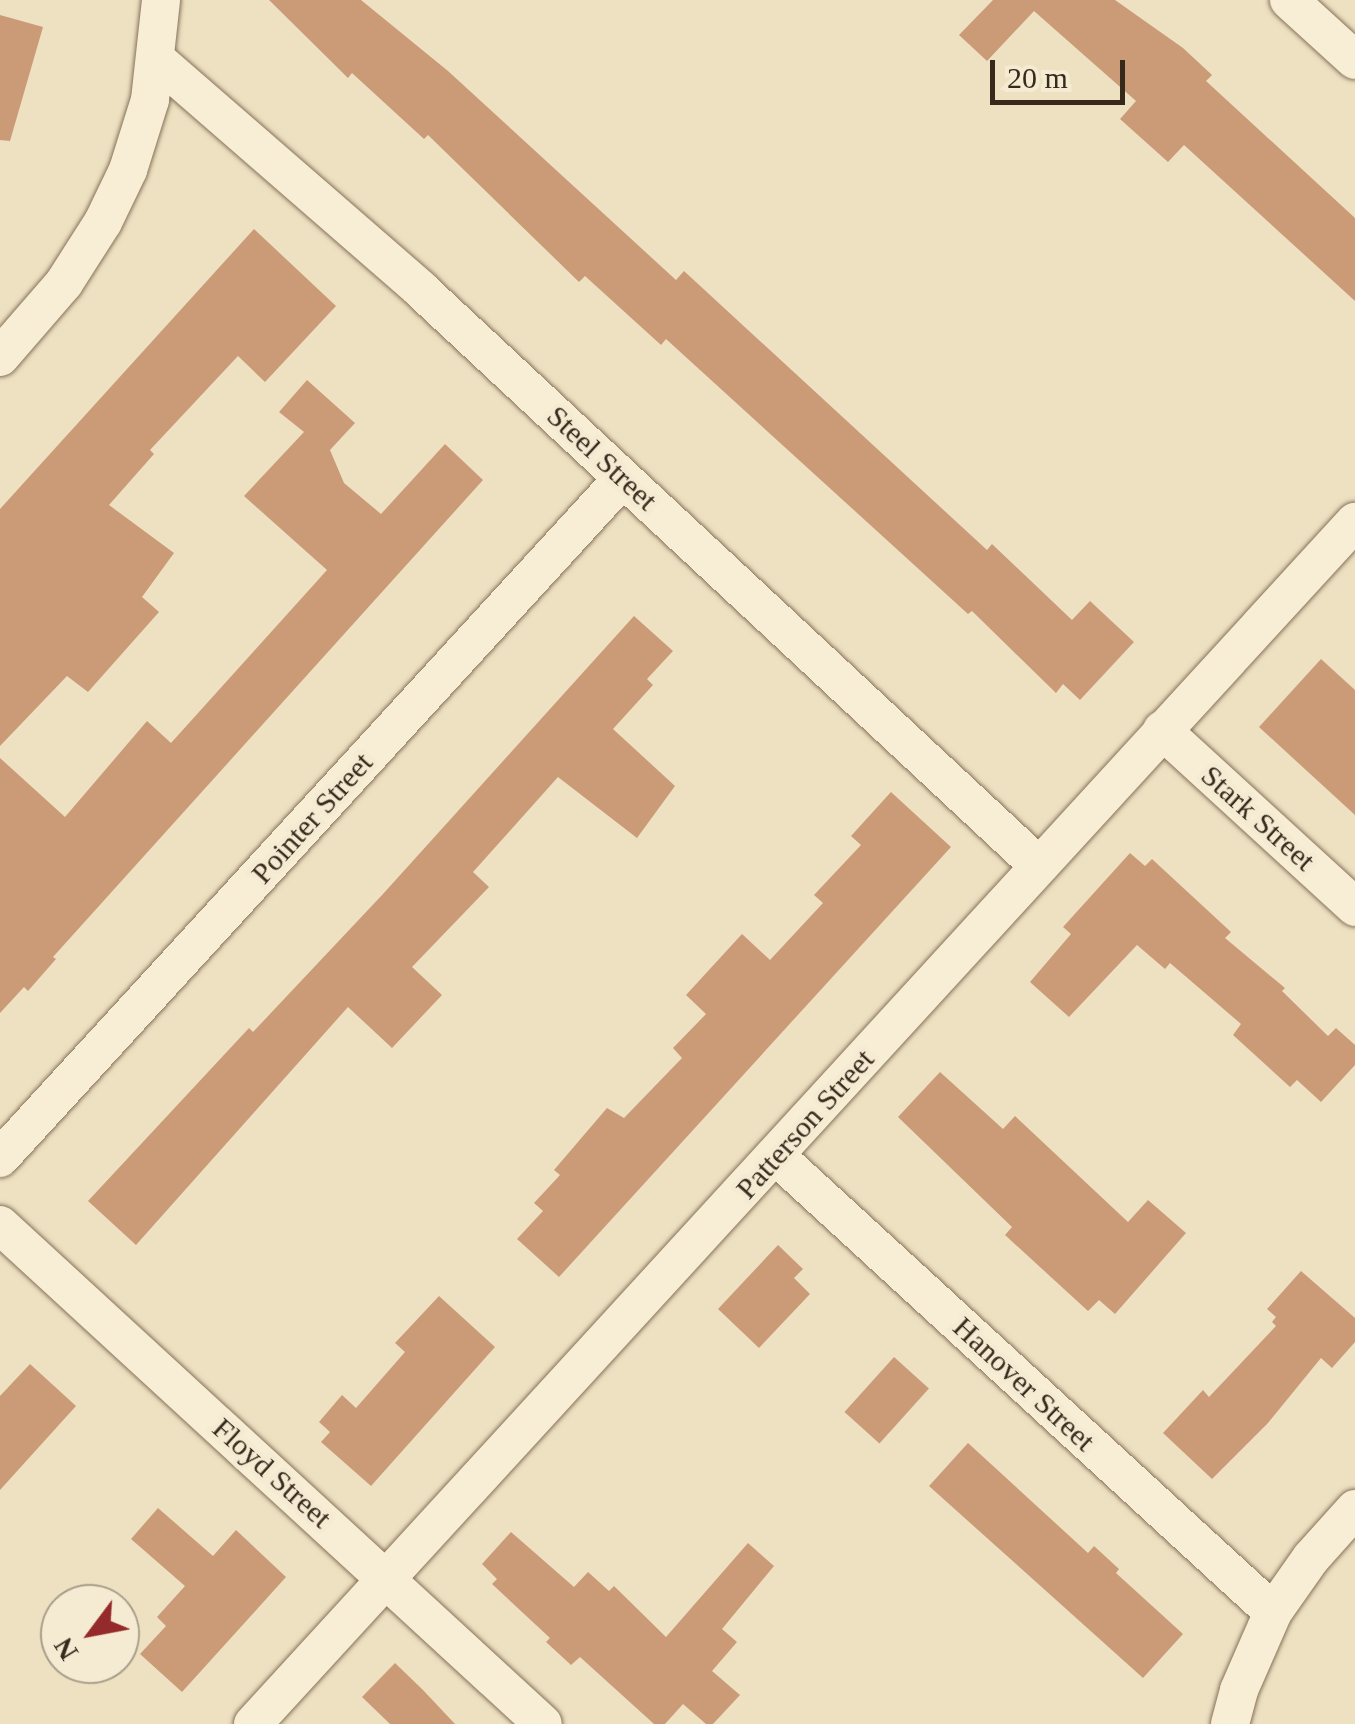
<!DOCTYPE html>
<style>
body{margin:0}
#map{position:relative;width:1355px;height:1724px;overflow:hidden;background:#ede1c2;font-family:"Times New Roman",serif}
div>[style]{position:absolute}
.building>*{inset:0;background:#cb9b78;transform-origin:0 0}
.roads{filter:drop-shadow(0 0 2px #877259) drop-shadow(0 0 2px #877259)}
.minor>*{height:38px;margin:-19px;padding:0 19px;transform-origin:19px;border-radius:19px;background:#f8eed5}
span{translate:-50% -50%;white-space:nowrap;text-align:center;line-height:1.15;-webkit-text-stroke:9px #f5ebd2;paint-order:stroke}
.street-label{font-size:30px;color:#372a1d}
.north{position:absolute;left:40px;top:1584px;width:100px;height:100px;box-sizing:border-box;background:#f5ebd2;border:2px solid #a99e8a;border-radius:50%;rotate:238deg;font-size:28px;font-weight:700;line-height:40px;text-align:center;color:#372a1d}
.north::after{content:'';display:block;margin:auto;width:35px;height:45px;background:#952a2a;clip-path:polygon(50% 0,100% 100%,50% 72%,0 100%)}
.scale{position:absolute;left:990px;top:60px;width:135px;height:45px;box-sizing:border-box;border:5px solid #372a1d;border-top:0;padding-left:12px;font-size:30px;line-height:35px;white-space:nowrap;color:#372a1d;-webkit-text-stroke:8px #f5ebd2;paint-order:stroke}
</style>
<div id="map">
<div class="building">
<i style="clip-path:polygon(269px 0,361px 0,448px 71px,676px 280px,684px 271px,987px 550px,992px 544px,1072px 620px,1090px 601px,1134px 642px,1080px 700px,1063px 684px,1056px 693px,972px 611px,968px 614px,666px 339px,661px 345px,585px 276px,579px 282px,428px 135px,424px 139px,352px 73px,348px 78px)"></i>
<i style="clip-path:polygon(993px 0,1115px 0,1183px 48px,1212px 75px,1206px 81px,1355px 218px,1355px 301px,1184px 145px,1168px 162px,1120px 119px,1136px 101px,1034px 11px,987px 61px,959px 35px)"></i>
<i style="clip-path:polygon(0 15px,43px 27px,10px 141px,0 140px)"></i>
<i style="clip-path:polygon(254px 229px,336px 306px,265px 382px,238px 356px,150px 450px,154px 454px,109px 505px,174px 553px,142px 597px,159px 612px,88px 692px,67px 676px,0 746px,0 509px)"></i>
<i style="clip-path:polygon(307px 380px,355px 423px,330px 450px,344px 483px,381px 514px,445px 444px,483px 480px,53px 957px,56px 959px,28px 991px,24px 987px,0 1013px,0 758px,65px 817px,147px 721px,171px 743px,327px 570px,244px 496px,304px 432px,279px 412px)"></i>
<i style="clip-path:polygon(634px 616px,673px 651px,647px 679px,653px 685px,613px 729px,675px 786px,637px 838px,558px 777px,473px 872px,489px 887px,412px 967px,442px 995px,392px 1048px,348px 1007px,136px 1245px,88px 1201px,249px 1028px,253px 1032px,383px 894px)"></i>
<i style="clip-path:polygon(1321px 659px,1355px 690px,1355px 815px,1259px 727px)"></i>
<i style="clip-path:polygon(891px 792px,951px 847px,559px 1277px,517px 1239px,543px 1211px,534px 1203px,560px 1175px,554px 1170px,607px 1108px,624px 1118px,682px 1058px,673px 1048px,706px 1014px,686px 995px,742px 934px,770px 960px,823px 903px,814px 895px,861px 845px,851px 836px)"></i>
<i style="clip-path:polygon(1130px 853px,1145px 866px,1152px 859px,1231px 932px,1225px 938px,1285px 988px,1282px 991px,1328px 1036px,1336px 1028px,1355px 1045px,1355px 1065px,1321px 1102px,1297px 1080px,1290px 1087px,1233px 1035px,1241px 1024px,1170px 963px,1165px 969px,1137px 945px,1069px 1017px,1030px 982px,1071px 934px,1063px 927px)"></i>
<i style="clip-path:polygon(940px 1072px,1003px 1129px,1015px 1116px,1128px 1222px,1148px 1200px,1186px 1233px,1115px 1314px,1099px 1300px,1088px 1311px,1005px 1235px,1012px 1227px,898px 1117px)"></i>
<i style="clip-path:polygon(778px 1245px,803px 1269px,794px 1278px,810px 1294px,759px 1348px,718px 1309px)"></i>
<i style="clip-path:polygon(1301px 1271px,1355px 1318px,1355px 1342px,1332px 1368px,1321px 1358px,1268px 1423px,1212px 1479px,1163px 1433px,1203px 1390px,1209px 1397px,1276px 1326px,1272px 1322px,1276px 1317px,1267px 1309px)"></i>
<i style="clip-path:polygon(439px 1296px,495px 1347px,371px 1486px,321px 1442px,330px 1432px,319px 1422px,342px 1395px,356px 1408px,405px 1352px,395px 1343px)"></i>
<i style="left:894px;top:1357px;width:47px;height:74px;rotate:42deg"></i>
<i style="clip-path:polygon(30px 1364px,76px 1406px,0 1490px,0 1396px)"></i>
<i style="clip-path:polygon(968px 1443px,1088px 1553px,1094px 1546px,1119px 1569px,1116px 1573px,1183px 1634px,1143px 1678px,929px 1486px)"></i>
<i style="clip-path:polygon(158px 1508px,213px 1556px,236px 1530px,286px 1577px,182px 1692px,140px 1654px,166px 1626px,157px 1617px,185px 1586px,131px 1539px)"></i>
<i style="clip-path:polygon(511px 1532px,574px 1587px,588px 1572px,609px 1591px,614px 1586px,666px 1637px,748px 1543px,774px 1566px,722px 1629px,737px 1642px,712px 1671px,740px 1695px,713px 1724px,706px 1724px,683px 1704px,665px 1724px,654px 1724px,580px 1657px,571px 1665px,546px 1642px,550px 1638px,492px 1584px,497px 1579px,482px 1564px)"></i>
<i style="clip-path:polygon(395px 1663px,423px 1690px,455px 1724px,390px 1724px,362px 1697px)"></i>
</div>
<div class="roads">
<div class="minor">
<i style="left:1289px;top:0;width:89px;rotate:42.3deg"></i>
<i style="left:157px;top:60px;width:349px;rotate:41deg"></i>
<i style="left:420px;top:289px;width:846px;rotate:42.99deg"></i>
<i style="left:0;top:357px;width:98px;rotate:-49.1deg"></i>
<i style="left:64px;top:283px;width:72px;rotate:-57.4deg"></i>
<i style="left:103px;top:222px;width:58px;rotate:-64.3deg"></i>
<i style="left:128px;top:170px;width:73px;rotate:-72.6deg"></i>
<i style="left:150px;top:100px;width:101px;rotate:-83.7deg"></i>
<i style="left:1162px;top:730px;width:262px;rotate:42.5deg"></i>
<i style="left:776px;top:1156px;width:674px;rotate:42.54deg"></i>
<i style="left:0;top:1158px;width:922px;rotate:-47.5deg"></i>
<i style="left:0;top:1225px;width:737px;rotate:42.58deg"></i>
<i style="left:253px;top:1724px;width:1631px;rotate:-47.49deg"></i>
<i style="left:1230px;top:1724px;width:35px;rotate:-75deg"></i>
<i style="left:1239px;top:1690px;width:85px;rotate:-66.4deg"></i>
<i style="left:1273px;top:1612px;width:66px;rotate:-54.9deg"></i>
<i style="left:1311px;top:1558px;width:66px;rotate:-48.1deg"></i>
</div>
</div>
<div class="street-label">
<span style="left:602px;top:458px;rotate:43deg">Steel Street</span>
<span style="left:312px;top:818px;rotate:-48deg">Pointer Street</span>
<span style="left:1258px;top:818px;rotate:42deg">Stark Street</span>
<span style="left:805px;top:1124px;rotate:-48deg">Patterson Street</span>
<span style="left:1024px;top:1384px;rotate:43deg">Hanover Street</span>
<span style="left:272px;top:1473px;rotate:42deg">Floyd Street</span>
</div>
<div class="north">N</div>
<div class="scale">20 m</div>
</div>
